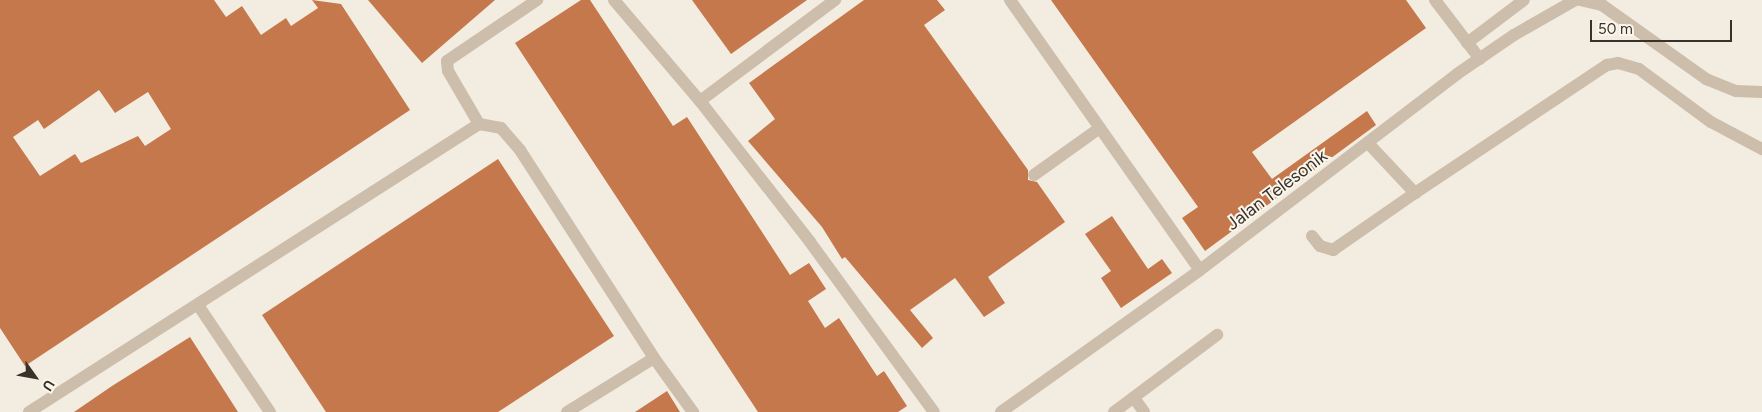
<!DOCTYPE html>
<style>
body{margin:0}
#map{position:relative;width:1762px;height:412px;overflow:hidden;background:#f3ece0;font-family:Figtree,sans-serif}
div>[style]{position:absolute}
.building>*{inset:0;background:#c5784b}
.minor>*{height:12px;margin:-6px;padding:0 6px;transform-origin:6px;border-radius:6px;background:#ccbeab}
span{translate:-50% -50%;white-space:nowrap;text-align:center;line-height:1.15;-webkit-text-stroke:4px #faf6ec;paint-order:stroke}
.street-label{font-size:18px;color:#39312a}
.north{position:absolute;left:10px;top:352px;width:50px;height:50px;-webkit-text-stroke:4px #faf6ec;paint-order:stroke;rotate:122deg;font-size:14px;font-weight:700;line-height:20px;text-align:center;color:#39312a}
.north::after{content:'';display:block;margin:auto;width:18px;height:22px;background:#39312a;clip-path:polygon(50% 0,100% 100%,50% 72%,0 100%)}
.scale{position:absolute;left:1590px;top:20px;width:142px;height:22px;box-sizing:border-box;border:2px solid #39312a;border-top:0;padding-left:6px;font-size:15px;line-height:18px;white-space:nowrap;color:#39312a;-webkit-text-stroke:4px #faf6ec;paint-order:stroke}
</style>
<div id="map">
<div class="building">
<i style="clip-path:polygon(evenodd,0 0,214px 0,226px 17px,242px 6px,261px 35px,286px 18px,291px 26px,318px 8px,312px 0,341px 4px,410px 110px,25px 366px,0 328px,0 0,99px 90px,115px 113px,148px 92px,171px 129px,145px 146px,138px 136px,81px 163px,75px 154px,40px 176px,13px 137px,38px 120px,44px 129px,99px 90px)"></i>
<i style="clip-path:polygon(368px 0,495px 0,422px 63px)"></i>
<i style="clip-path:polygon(581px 0,590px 0,673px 126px,687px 117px,790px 275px,809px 263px,826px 289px,808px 301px,825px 328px,839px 318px,877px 376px,884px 371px,907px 406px,898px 412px,758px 412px,515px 43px)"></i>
<i style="clip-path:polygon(692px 0,807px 0,731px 54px)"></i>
<i style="clip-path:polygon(864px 0,937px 0,945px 10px,924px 25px,1028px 170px,1028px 180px,1037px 182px,1065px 222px,988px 277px,1005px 303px,984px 317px,955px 278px,910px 310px,933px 338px,922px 348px,845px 257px,842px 259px,822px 227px,748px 141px,775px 119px,749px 83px)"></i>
<i style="clip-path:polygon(1051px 0,1406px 0,1426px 28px,1252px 152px,1272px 179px,1367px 111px,1376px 125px,1205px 251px,1182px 218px,1198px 207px)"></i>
<i style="clip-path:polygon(498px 159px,614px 336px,498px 412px,326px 412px,262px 315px)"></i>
<i style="clip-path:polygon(1112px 216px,1148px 269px,1162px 259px,1172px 273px,1121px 308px,1101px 278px,1111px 271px,1085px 234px)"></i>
<i style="clip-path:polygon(190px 337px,238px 412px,74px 412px,112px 386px)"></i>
<i style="clip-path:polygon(667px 391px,680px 412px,635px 412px)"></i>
</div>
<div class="minor">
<i style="left:614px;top:0;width:133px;rotate:49.6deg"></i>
<i style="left:700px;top:101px;width:179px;rotate:52deg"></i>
<i style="left:810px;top:242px;width:210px;rotate:53.9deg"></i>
<i style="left:1010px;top:0;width:330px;rotate:54.9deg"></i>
<i style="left:1435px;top:0;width:74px;rotate:52.7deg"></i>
<i style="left:1580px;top:0;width:23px;rotate:13deg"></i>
<i style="left:1602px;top:5px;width:128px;rotate:35.4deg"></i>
<i style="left:1706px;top:79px;width:32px;rotate:22deg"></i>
<i style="left:1736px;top:91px;width:26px;rotate:2deg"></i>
<i style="left:1467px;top:43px;width:71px;rotate:-37deg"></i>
<i style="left:700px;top:101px;width:169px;rotate:-36.8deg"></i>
<i style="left:479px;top:124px;width:61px;rotate:-120.3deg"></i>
<i style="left:448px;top:71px;width:10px;rotate:-96deg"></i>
<i style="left:447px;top:61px;width:109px;rotate:-34.1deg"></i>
<i style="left:1368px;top:143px;width:69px;rotate:46.8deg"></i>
<i style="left:1415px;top:193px;width:231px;rotate:-33.7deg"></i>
<i style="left:1607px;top:65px;width:11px;rotate:-10deg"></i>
<i style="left:1618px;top:63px;width:22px;rotate:16deg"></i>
<i style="left:1639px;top:69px;width:89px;rotate:36.4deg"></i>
<i style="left:1711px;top:122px;width:58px;rotate:27.9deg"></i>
<i style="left:1034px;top:175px;width:81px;rotate:-35.5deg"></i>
<i style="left:1312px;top:236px;width:13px;rotate:51deg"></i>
<i style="left:1320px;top:246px;width:14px;rotate:17deg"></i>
<i style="left:1333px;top:250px;width:100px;rotate:-34.8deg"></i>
<i style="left:198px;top:305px;width:129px;rotate:56.1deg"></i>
<i style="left:1134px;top:398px;width:17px;rotate:54deg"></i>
<i style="left:29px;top:412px;width:534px;rotate:-32.62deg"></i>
<i style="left:479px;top:124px;width:22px;rotate:10deg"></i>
<i style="left:501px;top:128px;width:29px;rotate:49deg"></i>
<i style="left:520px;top:150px;width:247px;rotate:57.2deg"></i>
<i style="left:654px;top:358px;width:67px;rotate:54.2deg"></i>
<i style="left:567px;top:412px;width:102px;rotate:-31.8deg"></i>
<i style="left:1001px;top:412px;width:244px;rotate:-35.5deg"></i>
<i style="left:1200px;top:270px;width:323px;rotate:-37.3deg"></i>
<i style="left:1457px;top:74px;width:69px;rotate:-34.4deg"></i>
<i style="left:1514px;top:35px;width:70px;rotate:-29.8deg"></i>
<i style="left:1114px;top:412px;width:129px;rotate:-36.8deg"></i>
</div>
<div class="street-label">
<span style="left:1277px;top:190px;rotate:-37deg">Jalan Telesonik</span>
</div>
<div class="north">U</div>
<div class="scale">50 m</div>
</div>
